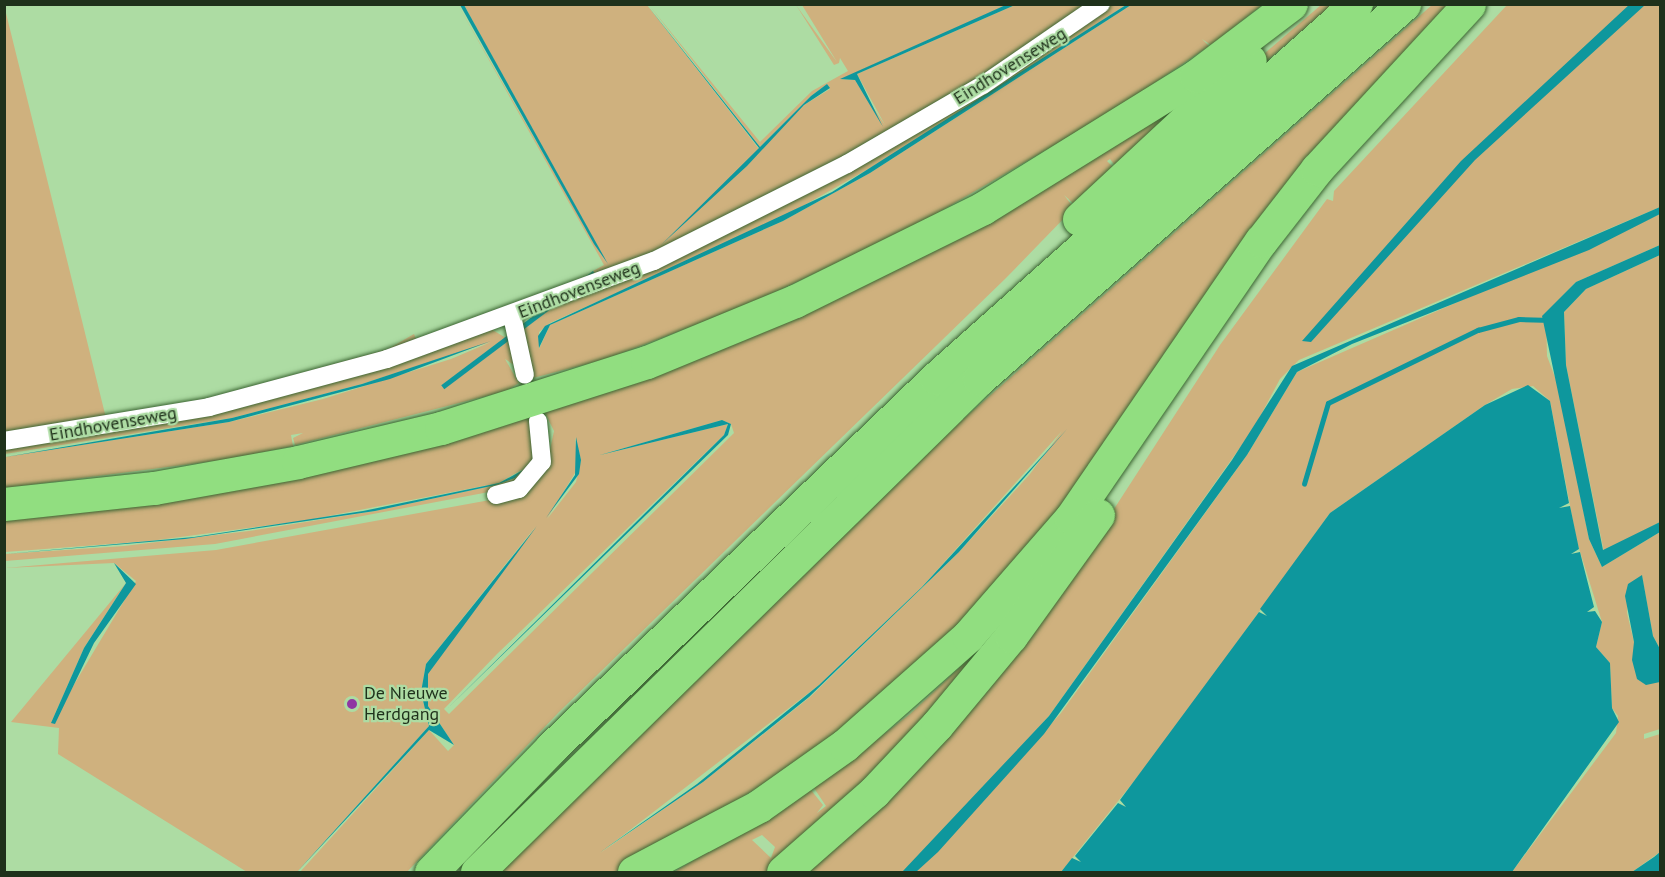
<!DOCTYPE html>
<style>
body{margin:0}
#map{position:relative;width:1665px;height:877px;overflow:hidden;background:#addca3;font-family:"PT Sans",sans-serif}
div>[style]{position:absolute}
.green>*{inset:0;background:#cfb17e}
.water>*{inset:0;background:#0e979d;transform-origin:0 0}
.stream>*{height:4.5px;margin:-2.25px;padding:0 2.25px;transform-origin:2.25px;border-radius:2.25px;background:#0e979d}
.roads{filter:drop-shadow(0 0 2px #3a6431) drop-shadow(0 0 2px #3a6431)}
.street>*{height:18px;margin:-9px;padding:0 9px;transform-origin:9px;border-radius:9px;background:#fff}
.highway>*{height:33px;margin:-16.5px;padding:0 16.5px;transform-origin:16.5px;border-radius:16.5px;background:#91de80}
.dots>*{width:16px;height:16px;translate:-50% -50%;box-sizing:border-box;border:3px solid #addca3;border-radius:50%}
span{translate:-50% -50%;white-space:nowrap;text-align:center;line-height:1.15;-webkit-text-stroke:4.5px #addca3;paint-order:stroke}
.street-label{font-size:18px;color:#1f311b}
.poi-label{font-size:18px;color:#1f311b}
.left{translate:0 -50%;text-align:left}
.frame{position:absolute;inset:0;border:6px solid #1f311b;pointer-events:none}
</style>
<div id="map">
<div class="green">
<i style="clip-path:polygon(4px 5px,106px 418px,207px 399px,388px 349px,414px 334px,416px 339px,595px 274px,593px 271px,604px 265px,458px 5px,607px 265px,464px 5px,647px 5px,759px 149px,661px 245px,804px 105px,830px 89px,827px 84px,811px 96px,760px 147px,649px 5px,760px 142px,812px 91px,848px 71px,840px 58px,839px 63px,834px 65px,796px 5px,837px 62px,802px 5px,1008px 5px,841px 79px,855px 80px,885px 125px,857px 74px,1015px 5px,1096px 5px,987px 75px,721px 225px,536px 303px,249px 393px,5px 437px)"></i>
<i style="clip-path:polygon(1109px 5px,1126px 5px,909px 146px,778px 220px,550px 323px,539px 332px,539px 349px,550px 325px,783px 221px,870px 173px,1131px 5px,1262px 5px,1211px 45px,1202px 39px,1209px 46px,1113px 111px,915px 226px,750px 304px,606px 359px,533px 378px,523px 328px,534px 314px,683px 251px)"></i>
<i style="clip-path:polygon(1321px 5px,1332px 5px,1236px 87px,1243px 72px)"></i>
<i style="clip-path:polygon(evenodd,1432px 5px,1454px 5px,991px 599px,843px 734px,650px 855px,614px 872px,499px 872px,960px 422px,1432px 5px,1062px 431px,1030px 474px,959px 552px,810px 697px,703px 782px,600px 853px,819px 685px,922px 587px,1062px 431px)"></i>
<i style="clip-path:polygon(1507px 5px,1660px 5px,1660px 207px,1299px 360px,1280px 379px,1254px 428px,1049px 716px,934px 841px,902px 872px,804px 872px,1103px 526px,1220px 345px,1327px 199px,1333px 201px,1334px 191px)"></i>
<i style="clip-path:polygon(evenodd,1203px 83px,1116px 167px,1110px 159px,1107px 161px,1114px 168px,1076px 206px,1064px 195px,1074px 208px,1006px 278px,559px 712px,407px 872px,300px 872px,429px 730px,448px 751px,454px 745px,428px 706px,427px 674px,536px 526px,426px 664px,421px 692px,429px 726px,297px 872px,247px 872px,58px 754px,59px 728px,11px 722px,126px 583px,84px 648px,51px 723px,136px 581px,114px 563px,5px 568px,216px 550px,490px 500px,549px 454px,554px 431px,544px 411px,1203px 83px,722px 420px,731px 424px,734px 433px,449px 714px,444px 709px,497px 654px,724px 435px,728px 424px,600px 455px,722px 420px,1203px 83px,575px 437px,581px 460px,576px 482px,547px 519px,578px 468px,575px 437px)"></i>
<i style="clip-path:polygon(1660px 214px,1660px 245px,1576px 282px,1546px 313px,1547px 356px,1559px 388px,1589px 539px,1602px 567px,1660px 532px,1660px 649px,1653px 636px,1642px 576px,1629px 584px,1627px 613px,1634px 642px,1660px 682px,1660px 729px,1644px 734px,1644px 739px,1660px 734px,1660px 852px,1632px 872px,1512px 872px,1616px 733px,1618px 716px,1612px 708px,1610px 663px,1596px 647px,1602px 622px,1577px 542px,1550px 401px,1533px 386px,1512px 389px,1485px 405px,1330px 513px,1164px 744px,1061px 872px,916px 872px,1061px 713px,1247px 455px,1297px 372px)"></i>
<i style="clip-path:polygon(1660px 255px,1660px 522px,1604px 552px,1566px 365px,1564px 312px,1586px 289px)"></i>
<i style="clip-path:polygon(491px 329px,506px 338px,517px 367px,505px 359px,519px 383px,506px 391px,295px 445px,293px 438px,303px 433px,291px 435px,293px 446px,230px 459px,5px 488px,5px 457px,229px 422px,323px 399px,451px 359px,491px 342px,362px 384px,232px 418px,5px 454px,4px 445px,90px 434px)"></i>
<i style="clip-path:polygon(530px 417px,539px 461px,510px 488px,215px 544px,5px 561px,5px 554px,124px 546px,249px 531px,375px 511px,496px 485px,515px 478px,523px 469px,499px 483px,308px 520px,150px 541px,5px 552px,5px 515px)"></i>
<i style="clip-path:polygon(evenodd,1002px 640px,776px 872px,674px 872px,811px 790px,823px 805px,817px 813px,826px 806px,814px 788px,910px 714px,987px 642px,1002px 640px,762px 835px,775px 847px,771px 858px,752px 840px,762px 835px)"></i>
</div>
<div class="water">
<i style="clip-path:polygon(1008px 4px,1015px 5px,857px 74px,883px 127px,855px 80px,840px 79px)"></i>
<i style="clip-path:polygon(1630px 4px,1645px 5px,1475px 160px,1311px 342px,1302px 341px,1461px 161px)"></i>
<i style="clip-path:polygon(460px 5px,464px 5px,608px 264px,594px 244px)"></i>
<i style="clip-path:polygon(647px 5px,760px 147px,811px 96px,827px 84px,830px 88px,804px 105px,747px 166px,661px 245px,759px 148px)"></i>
<i style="clip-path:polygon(1126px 5px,1131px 5px,870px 173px,783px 221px,550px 325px,539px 348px,538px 336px,545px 326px,832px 192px)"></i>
<i style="clip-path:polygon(1660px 207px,1660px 214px,1589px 250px,1352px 344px,1297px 372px,1247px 455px,1044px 734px,938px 852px,916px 872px,902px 872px,1049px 716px,1232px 460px,1292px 366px)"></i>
<i style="clip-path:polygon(1660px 245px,1660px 255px,1586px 289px,1564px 312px,1566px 365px,1603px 550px,1660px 522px,1660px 532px,1602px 567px,1589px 539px,1542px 316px,1576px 282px)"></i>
<i style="left:593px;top:271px;width:5px;height:190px;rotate:53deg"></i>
<i style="clip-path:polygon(491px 341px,390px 379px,229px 422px,5px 457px,232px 418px,362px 384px)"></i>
<i style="clip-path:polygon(1528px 385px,1550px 401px,1569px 503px,1559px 508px,1570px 506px,1579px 549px,1571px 554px,1580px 552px,1583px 564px,1594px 607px,1587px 612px,1595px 611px,1602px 622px,1596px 647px,1610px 663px,1612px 708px,1619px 722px,1512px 872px,1061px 872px,1072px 858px,1081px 862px,1075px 856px,1118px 803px,1126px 807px,1120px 800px,1259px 612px,1267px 616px,1260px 609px,1330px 513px,1485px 405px)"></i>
<i style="clip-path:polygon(722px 420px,731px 424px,728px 435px,446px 710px,724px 435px,728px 424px,600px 455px)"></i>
<i style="clip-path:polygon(1068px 428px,959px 552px,809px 697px,703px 782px,599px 853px,697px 784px,819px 685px,922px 587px)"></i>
<i style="clip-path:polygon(576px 437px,581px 460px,579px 474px,546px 518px,575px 475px)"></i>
<i style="clip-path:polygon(523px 470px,515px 478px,496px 485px,375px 511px,185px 539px,5px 554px,194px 537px,363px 511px,499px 483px)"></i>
<i style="clip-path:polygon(537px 526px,428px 674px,428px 706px,454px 745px,429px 730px,297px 872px,429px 726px,421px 692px,426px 664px)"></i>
<i style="clip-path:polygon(114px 563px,136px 584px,94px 643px,55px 724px,51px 723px,84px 648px,126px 583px)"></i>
<i style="clip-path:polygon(1642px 575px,1653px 636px,1660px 649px,1660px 682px,1646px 685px,1637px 679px,1632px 660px,1634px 642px,1625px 596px,1628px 584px)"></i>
<i style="clip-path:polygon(1660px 852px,1660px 871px,1632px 872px,1654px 857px)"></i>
</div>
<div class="stream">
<i style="left:1304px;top:484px;width:84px;rotate:-73.5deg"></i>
<i style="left:1328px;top:403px;width:167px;rotate:-26deg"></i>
<i style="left:1478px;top:330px;width:42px;rotate:-15deg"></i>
<i style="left:1519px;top:319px;width:23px;rotate:2deg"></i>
</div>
<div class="roads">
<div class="street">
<i style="left:512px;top:316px;width:60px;rotate:77.6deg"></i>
<i style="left:4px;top:441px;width:208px;rotate:-9.4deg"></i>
<i style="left:209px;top:407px;width:184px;rotate:-15.1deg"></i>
<i style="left:387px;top:359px;width:284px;rotate:-20.2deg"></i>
<i style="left:654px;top:261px;width:216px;rotate:-26.7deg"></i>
<i style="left:847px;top:164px;width:157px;rotate:-30.2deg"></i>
<i style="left:983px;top:85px;width:143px;rotate:-34.5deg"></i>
<i style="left:496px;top:495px;width:24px;rotate:-15deg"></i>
<i style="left:519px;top:489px;width:35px;rotate:-50deg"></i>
<i style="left:542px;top:462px;width:41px;rotate:-95.6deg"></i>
</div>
<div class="highway">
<i style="left:1079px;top:219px;width:233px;rotate:-42.9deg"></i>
<i style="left:4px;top:504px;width:151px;rotate:-6.1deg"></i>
<i style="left:154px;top:488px;width:146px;rotate:-10.2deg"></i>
<i style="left:298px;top:462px;width:147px;rotate:-13.4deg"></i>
<i style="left:441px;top:428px;width:216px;rotate:-17.8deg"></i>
<i style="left:647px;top:362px;width:160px;rotate:-22.4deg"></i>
<i style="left:795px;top:301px;width:210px;rotate:-26.3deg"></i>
<i style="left:983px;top:208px;width:251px;rotate:-31.8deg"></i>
<i style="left:1196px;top:76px;width:119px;rotate:-37.2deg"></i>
<i style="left:431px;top:872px;width:173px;rotate:-45.9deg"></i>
<i style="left:551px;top:748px;width:534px;rotate:-43.86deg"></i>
<i style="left:936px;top:378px;width:562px;rotate:-41.68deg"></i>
<i style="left:477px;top:872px;width:704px;rotate:-44.48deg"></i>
<i style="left:979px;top:379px;width:567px;rotate:-41.42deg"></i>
<i style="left:634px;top:872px;width:141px;rotate:-27.8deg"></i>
<i style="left:759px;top:806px;width:105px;rotate:-35.3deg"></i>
<i style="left:845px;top:745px;width:164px;rotate:-41.5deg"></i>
<i style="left:968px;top:636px;width:157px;rotate:-48.9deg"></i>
<i style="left:1071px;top:518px;width:336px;rotate:-55.6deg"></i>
<i style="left:1261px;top:241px;width:91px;rotate:-52.1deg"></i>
<i style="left:1317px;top:169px;width:224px;rotate:-47.3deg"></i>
<i style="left:783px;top:872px;width:121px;rotate:-41.3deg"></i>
<i style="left:874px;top:792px;width:92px;rotate:-46.8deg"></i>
<i style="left:937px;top:725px;width:116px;rotate:-50.3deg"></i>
<i style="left:1011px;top:636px;width:149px;rotate:-54.3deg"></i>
</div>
</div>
<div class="dots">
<i style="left:352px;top:704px;background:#8f37a3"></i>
</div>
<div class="street-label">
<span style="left:1010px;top:66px;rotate:-32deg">Eindhovenseweg</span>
<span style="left:579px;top:290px;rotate:-21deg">Eindhovenseweg</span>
<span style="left:113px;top:424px;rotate:-10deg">Eindhovenseweg</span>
</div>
<div class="poi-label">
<span class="left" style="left:364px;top:704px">De Nieuwe<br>Herdgang</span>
</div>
<div class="frame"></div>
</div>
